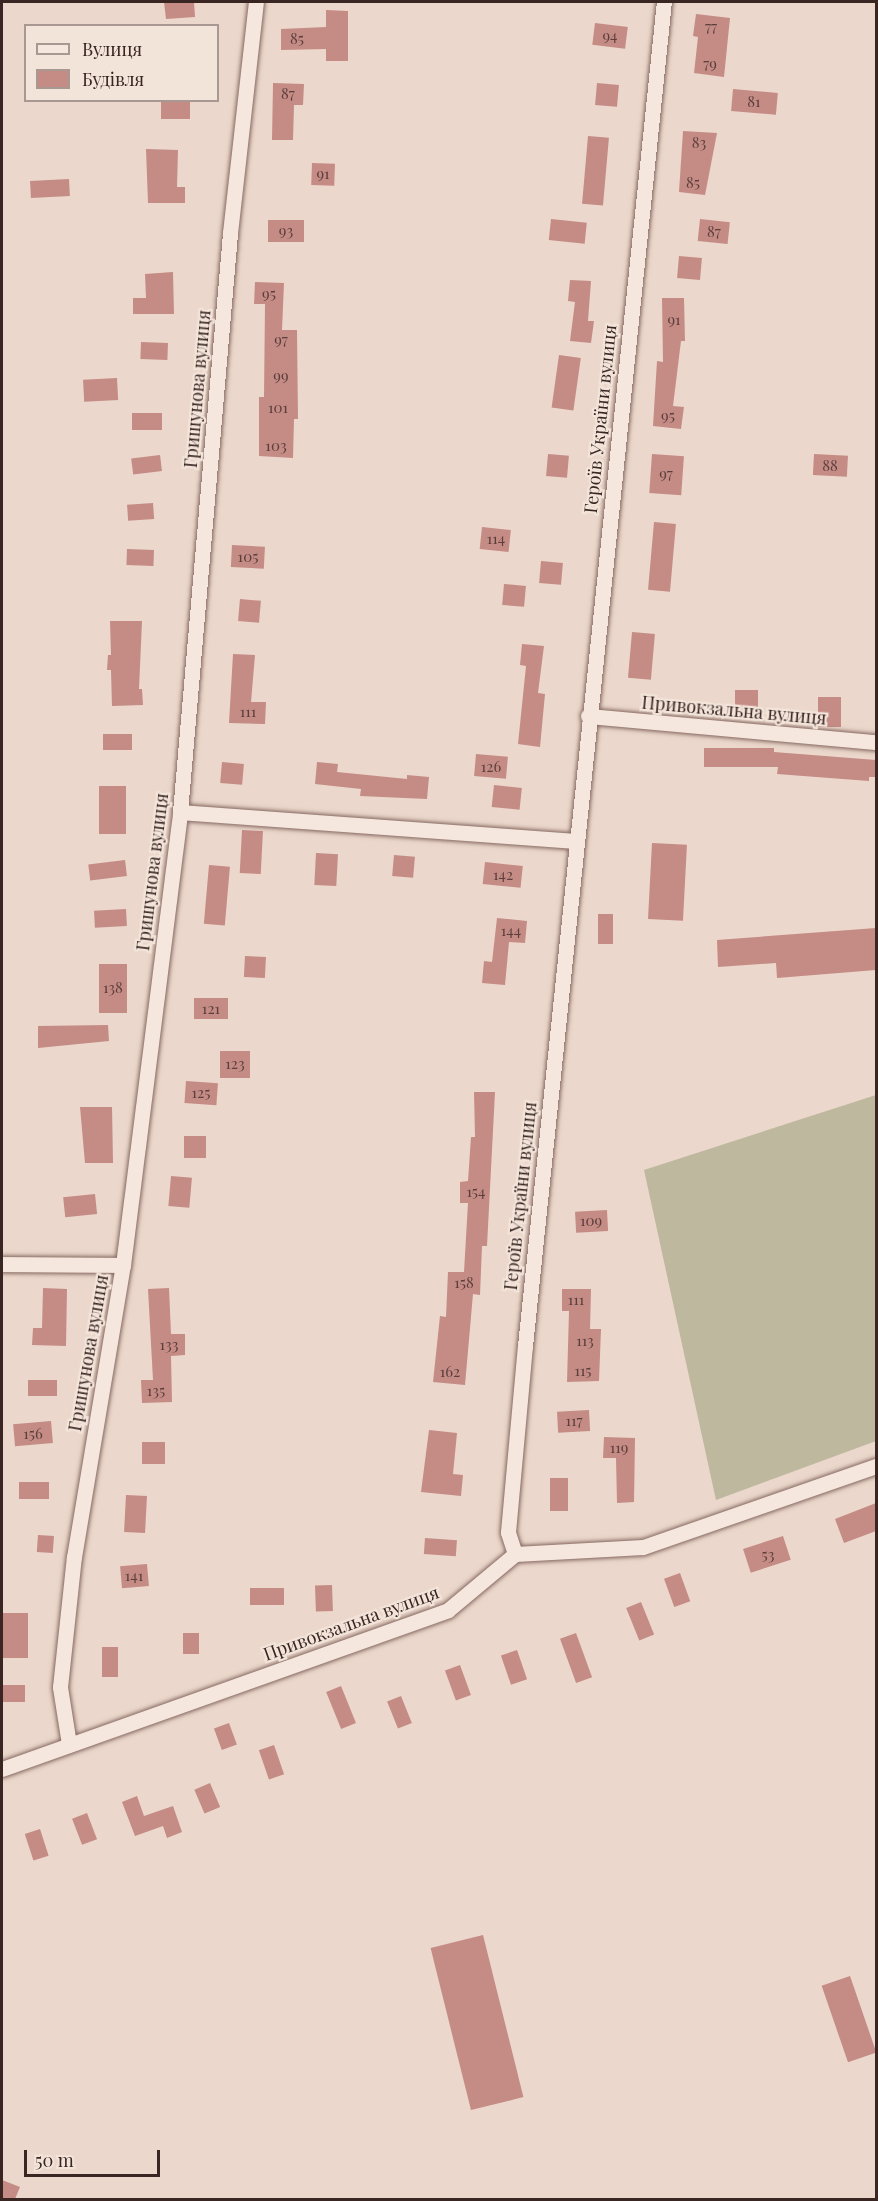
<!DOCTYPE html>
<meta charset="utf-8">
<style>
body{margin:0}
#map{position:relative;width:878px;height:2201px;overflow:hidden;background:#ebd7cb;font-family:"Playfair Display",serif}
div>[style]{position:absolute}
.cemetery>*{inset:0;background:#beb89e}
.building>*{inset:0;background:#c58b85;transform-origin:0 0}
.roads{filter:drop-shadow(0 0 2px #866961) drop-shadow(0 0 2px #866961)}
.street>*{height:15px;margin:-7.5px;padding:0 7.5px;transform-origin:7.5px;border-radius:7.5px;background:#f6e7de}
span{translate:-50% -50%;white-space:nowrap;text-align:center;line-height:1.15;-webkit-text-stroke:4.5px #f3e4da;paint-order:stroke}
.number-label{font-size:15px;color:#5c3f3c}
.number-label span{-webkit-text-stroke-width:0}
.street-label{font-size:18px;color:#392623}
.frame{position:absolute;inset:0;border:3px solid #392623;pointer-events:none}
.legend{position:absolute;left:24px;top:24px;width:195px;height:78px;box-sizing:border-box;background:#f3e4da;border:2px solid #a99891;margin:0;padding:8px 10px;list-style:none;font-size:18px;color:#392623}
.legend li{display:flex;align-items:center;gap:12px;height:30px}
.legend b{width:30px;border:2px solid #a99891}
.scale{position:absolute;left:24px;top:2150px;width:136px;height:27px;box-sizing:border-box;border:3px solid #392623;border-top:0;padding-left:8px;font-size:18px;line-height:21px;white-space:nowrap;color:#392623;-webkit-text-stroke:4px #f3e4da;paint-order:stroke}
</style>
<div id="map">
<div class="cemetery">
<i style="clip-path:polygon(876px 1095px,876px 1441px,716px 1500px,644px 1170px)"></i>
</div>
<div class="building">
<i style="clip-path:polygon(164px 2px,194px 2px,195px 17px,166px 19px)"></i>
<i style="clip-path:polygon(326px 10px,348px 11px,348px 61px,326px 61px,326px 49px,281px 50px,281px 29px,326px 27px)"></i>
<i style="clip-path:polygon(696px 14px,730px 18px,724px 77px,694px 73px,698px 37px,693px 36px)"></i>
<i style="left:595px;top:23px;width:33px;height:22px;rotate:7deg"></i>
<i style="clip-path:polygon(273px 83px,304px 84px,303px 105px,294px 105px,293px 140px,272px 140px)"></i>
<i style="left:597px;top:83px;width:22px;height:22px;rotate:5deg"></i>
<i style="left:733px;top:89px;width:45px;height:22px;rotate:5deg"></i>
<i style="left:161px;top:100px;width:29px;height:19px"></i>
<i style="clip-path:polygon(683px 131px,717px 133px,705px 195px,679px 192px)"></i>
<i style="left:588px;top:136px;width:21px;height:68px;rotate:5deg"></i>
<i style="clip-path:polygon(146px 149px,178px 150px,177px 187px,185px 187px,185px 203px,148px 203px)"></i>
<i style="left:312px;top:163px;width:23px;height:22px;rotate:2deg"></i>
<i style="left:69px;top:179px;width:17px;height:39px;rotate:87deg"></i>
<i style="left:551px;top:219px;width:36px;height:21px;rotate:6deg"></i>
<i style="left:700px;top:219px;width:30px;height:22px;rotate:6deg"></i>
<i style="left:268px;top:220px;width:36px;height:22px"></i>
<i style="left:679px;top:256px;width:23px;height:22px;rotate:5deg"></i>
<i style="clip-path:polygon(173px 272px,174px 314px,133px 314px,133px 298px,146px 298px,145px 274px)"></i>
<i style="clip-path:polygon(570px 280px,591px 281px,588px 321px,594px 321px,591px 343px,570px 341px,575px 302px,568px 301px)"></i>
<i style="clip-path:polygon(255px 282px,284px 283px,282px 330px,297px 330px,298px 419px,294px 419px,293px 458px,259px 456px,259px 397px,264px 397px,265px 304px,254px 304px)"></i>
<i style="clip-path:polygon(662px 298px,684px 298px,685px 341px,681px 341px,673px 406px,684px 407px,681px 429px,653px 426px,657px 361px,663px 362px)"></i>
<i style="left:141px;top:342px;width:27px;height:17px;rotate:2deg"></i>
<i style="left:559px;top:355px;width:22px;height:53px;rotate:8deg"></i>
<i style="left:117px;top:378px;width:22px;height:34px;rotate:87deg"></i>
<i style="left:162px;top:413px;width:17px;height:30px;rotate:90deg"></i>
<i style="left:548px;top:454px;width:21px;height:22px;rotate:5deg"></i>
<i style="left:652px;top:454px;width:32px;height:39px;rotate:4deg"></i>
<i style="left:814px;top:454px;width:34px;height:21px;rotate:3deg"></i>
<i style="left:160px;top:455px;width:16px;height:29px;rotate:83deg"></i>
<i style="left:153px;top:503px;width:16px;height:26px;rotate:86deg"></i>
<i style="left:654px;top:522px;width:22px;height:68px;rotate:5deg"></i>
<i style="left:482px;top:527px;width:29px;height:22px;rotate:6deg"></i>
<i style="left:232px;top:545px;width:33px;height:22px;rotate:3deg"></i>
<i style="left:127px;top:549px;width:27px;height:16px;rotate:2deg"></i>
<i style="left:541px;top:561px;width:22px;height:22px;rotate:5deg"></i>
<i style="left:504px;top:584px;width:22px;height:21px;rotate:5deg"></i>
<i style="left:240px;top:599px;width:21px;height:22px;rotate:5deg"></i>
<i style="clip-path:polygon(110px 621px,142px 621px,139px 689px,142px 689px,143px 705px,112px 706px,111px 670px,107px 670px,108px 655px,111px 655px)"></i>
<i style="left:632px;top:632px;width:23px;height:46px;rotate:5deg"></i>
<i style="clip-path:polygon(522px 644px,544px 646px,538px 693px,545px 694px,540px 747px,518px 744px,526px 666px,520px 665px)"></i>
<i style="clip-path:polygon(233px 654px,255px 655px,251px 702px,266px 702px,265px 724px,229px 723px)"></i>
<i style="left:735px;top:690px;width:23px;height:27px"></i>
<i style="left:818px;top:697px;width:23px;height:30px"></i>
<i style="left:132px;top:734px;width:16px;height:29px;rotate:90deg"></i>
<i style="clip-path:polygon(704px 748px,774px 748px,774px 752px,876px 760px,876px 777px,869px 777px,869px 781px,777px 774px,778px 767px,704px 767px)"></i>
<i style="left:476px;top:754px;width:32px;height:22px;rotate:5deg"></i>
<i style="left:222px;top:762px;width:22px;height:21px;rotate:5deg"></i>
<i style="clip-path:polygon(317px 762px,338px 764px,337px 772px,407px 779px,407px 775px,429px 777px,427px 799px,360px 796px,361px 789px,315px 784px)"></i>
<i style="left:494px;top:785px;width:28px;height:22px;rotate:6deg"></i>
<i style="left:99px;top:786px;width:27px;height:48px"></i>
<i style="left:242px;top:830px;width:21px;height:43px;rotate:3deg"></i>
<i style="left:652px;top:843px;width:35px;height:76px;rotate:3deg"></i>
<i style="left:316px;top:853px;width:22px;height:32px;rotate:3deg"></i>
<i style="left:394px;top:855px;width:21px;height:21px;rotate:5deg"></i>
<i style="left:125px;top:860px;width:16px;height:37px;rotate:83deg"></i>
<i style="left:485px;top:862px;width:38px;height:22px;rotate:6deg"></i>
<i style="left:209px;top:865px;width:21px;height:59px;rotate:5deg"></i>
<i style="left:126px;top:909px;width:17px;height:32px;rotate:87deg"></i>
<i style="left:598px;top:914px;width:15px;height:30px"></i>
<i style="clip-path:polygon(497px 918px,527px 921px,525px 943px,509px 942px,505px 985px,482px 983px,484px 961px,492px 962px)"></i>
<i style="clip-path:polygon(876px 928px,876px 970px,777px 978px,776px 963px,718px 967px,717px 940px)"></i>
<i style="left:245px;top:956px;width:21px;height:21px;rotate:3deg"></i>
<i style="left:99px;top:964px;width:28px;height:49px"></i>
<i style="left:228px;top:998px;width:21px;height:34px;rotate:90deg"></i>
<i style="clip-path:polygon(108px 1025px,109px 1041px,38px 1048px,38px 1026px)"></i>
<i style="left:220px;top:1051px;width:30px;height:27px"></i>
<i style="left:186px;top:1081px;width:32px;height:22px;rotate:4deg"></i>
<i style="clip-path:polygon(474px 1092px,495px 1092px,487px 1246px,482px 1246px,480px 1295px,473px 1294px,465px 1385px,433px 1382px,440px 1316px,446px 1317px,448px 1272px,464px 1272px,468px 1203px,460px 1203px,460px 1182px,468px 1181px,471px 1137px,475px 1137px)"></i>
<i style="clip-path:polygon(80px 1107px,112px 1107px,113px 1163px,85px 1163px)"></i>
<i style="left:184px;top:1136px;width:22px;height:22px"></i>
<i style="left:171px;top:1176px;width:21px;height:30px;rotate:5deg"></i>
<i style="left:95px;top:1194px;width:20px;height:32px;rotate:84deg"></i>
<i style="left:607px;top:1210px;width:21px;height:32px;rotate:87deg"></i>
<i style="clip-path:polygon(43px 1288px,67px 1289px,66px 1346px,32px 1345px,33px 1328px,42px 1328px)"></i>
<i style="clip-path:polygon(169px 1288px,171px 1334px,185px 1334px,185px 1355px,171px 1356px,172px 1402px,142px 1403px,141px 1380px,153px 1380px,148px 1289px)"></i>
<i style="clip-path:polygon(562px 1289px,591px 1289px,590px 1329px,601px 1329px,599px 1381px,567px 1382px,569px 1311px,562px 1311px)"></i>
<i style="left:28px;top:1380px;width:29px;height:16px"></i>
<i style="left:589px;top:1410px;width:21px;height:32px;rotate:87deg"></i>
<i style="left:51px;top:1421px;width:22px;height:38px;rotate:85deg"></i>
<i style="clip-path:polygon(429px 1430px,457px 1433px,453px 1474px,463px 1475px,461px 1496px,421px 1492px)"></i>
<i style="clip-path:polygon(604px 1437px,635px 1438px,634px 1502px,617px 1503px,616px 1458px,603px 1458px)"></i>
<i style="left:142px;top:1442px;width:23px;height:22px"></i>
<i style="left:550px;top:1478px;width:18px;height:33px"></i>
<i style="left:19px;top:1482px;width:30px;height:17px"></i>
<i style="left:126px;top:1495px;width:21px;height:37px;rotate:3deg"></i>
<i style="clip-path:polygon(876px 1503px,876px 1531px,844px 1543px,835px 1519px)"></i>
<i style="left:38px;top:1535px;width:16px;height:17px;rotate:4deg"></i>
<i style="left:783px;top:1536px;width:25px;height:42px;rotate:72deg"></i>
<i style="left:425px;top:1538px;width:32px;height:16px;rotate:4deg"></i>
<i style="left:147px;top:1564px;width:22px;height:27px;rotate:85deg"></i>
<i style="left:680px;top:1573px;width:30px;height:17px;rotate:70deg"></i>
<i style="left:332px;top:1585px;width:26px;height:17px;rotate:88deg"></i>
<i style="left:250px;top:1588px;width:34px;height:17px"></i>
<i style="left:641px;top:1602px;width:35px;height:16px;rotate:68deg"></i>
<i style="left:2px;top:1613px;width:26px;height:45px"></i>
<i style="left:183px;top:1633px;width:16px;height:21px"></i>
<i style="left:576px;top:1633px;width:47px;height:17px;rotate:70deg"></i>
<i style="left:102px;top:1647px;width:16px;height:30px"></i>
<i style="left:517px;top:1650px;width:31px;height:17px;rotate:71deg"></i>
<i style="left:460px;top:1665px;width:32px;height:16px;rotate:70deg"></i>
<i style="left:2px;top:1685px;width:23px;height:17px"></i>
<i style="left:341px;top:1686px;width:40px;height:16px;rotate:68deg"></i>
<i style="left:401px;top:1696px;width:29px;height:15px;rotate:68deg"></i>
<i style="left:229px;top:1723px;width:23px;height:16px;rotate:70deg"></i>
<i style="left:274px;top:1745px;width:31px;height:16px;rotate:71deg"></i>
<i style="left:210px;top:1783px;width:26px;height:17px;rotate:67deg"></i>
<i style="clip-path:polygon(137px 1796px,144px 1816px,173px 1806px,182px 1832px,167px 1838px,163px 1826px,135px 1836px,122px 1802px)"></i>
<i style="left:87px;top:1813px;width:28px;height:16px;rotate:69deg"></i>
<i style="left:40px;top:1829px;width:28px;height:16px;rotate:72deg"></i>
<i style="left:483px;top:1935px;width:167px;height:54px;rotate:76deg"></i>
<i style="left:850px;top:1976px;width:81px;height:30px;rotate:71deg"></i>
<i style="clip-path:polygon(2px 2180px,20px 2187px,15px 2199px,2px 2199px)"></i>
</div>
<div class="roads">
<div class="street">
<i style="left:588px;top:716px;width:289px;rotate:5.2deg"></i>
<i style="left:180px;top:812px;width:396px;rotate:4.2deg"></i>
<i style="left:2px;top:1264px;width:121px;rotate:0.5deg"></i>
<i style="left:515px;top:1554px;width:23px;rotate:-108deg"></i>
<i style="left:508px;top:1532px;width:187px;rotate:-84.8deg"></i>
<i style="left:525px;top:1346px;width:1351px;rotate:-84.1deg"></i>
<i style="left:69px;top:1744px;width:58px;rotate:-99deg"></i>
<i style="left:60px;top:1687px;width:131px;rotate:-83.9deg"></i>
<i style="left:74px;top:1557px;width:296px;rotate:-80.5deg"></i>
<i style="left:123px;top:1265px;width:457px;rotate:-82.8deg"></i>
<i style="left:180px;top:812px;width:581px;rotate:-85.06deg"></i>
<i style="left:230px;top:233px;width:232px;rotate:-83.6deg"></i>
<i style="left:2px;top:1769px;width:473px;rotate:-19.6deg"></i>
<i style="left:448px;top:1610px;width:87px;rotate:-39.9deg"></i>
<i style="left:515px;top:1554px;width:128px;rotate:-3.1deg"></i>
<i style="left:643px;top:1547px;width:247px;rotate:-19.2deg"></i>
</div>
</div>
<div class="number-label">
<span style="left:711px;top:27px">77</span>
<span style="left:610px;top:36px">94</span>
<span style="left:297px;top:39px">85</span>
<span style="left:710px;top:64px">79</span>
<span style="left:288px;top:94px">87</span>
<span style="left:754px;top:102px">81</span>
<span style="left:699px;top:143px">83</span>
<span style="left:323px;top:174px">91</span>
<span style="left:693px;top:183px">85</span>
<span style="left:286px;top:231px">93</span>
<span style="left:714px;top:232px">87</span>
<span style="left:269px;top:294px">95</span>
<span style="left:674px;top:320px">91</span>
<span style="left:281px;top:340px">97</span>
<span style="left:281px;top:376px">99</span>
<span style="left:278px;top:408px">101</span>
<span style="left:668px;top:416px">95</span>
<span style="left:276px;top:446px">103</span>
<span style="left:830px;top:466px">88</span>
<span style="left:666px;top:474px">97</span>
<span style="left:496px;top:539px">114</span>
<span style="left:248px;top:557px">105</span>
<span style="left:248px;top:712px">111</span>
<span style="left:491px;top:767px">126</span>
<span style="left:503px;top:875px">142</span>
<span style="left:511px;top:931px">144</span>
<span style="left:113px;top:988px">138</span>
<span style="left:211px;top:1009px">121</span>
<span style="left:235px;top:1064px">123</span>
<span style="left:201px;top:1093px">125</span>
<span style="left:476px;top:1192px">154</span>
<span style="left:591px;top:1221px">109</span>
<span style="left:464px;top:1283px">158</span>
<span style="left:576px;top:1300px">111</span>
<span style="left:585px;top:1341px">113</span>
<span style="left:169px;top:1345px">133</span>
<span style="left:583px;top:1371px">115</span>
<span style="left:450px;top:1372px">162</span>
<span style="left:156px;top:1391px">135</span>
<span style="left:574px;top:1421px">117</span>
<span style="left:33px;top:1434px">156</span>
<span style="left:619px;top:1448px">119</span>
<span style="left:768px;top:1555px">53</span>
<span style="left:134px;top:1576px">141</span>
</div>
<div class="street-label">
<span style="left:197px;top:389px;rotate:-85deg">Гришунова вулиця</span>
<span style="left:600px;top:419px;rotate:-84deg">Героїв України вулиця</span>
<span style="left:734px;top:710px;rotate:5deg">Привокзальна вулиця</span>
<span style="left:152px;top:872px;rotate:-83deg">Гришунова вулиця</span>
<span style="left:520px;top:1196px;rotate:-84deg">Героїв України вулиця</span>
<span style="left:88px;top:1353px;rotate:-80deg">Гришунова вулиця</span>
<span style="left:351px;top:1623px;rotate:-20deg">Привокзальна вулиця</span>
</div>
<div class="frame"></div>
<ul class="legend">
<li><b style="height:8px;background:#f6e7de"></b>Вулиця</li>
<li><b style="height:16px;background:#c58b85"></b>Будівля</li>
</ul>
<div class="scale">50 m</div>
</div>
